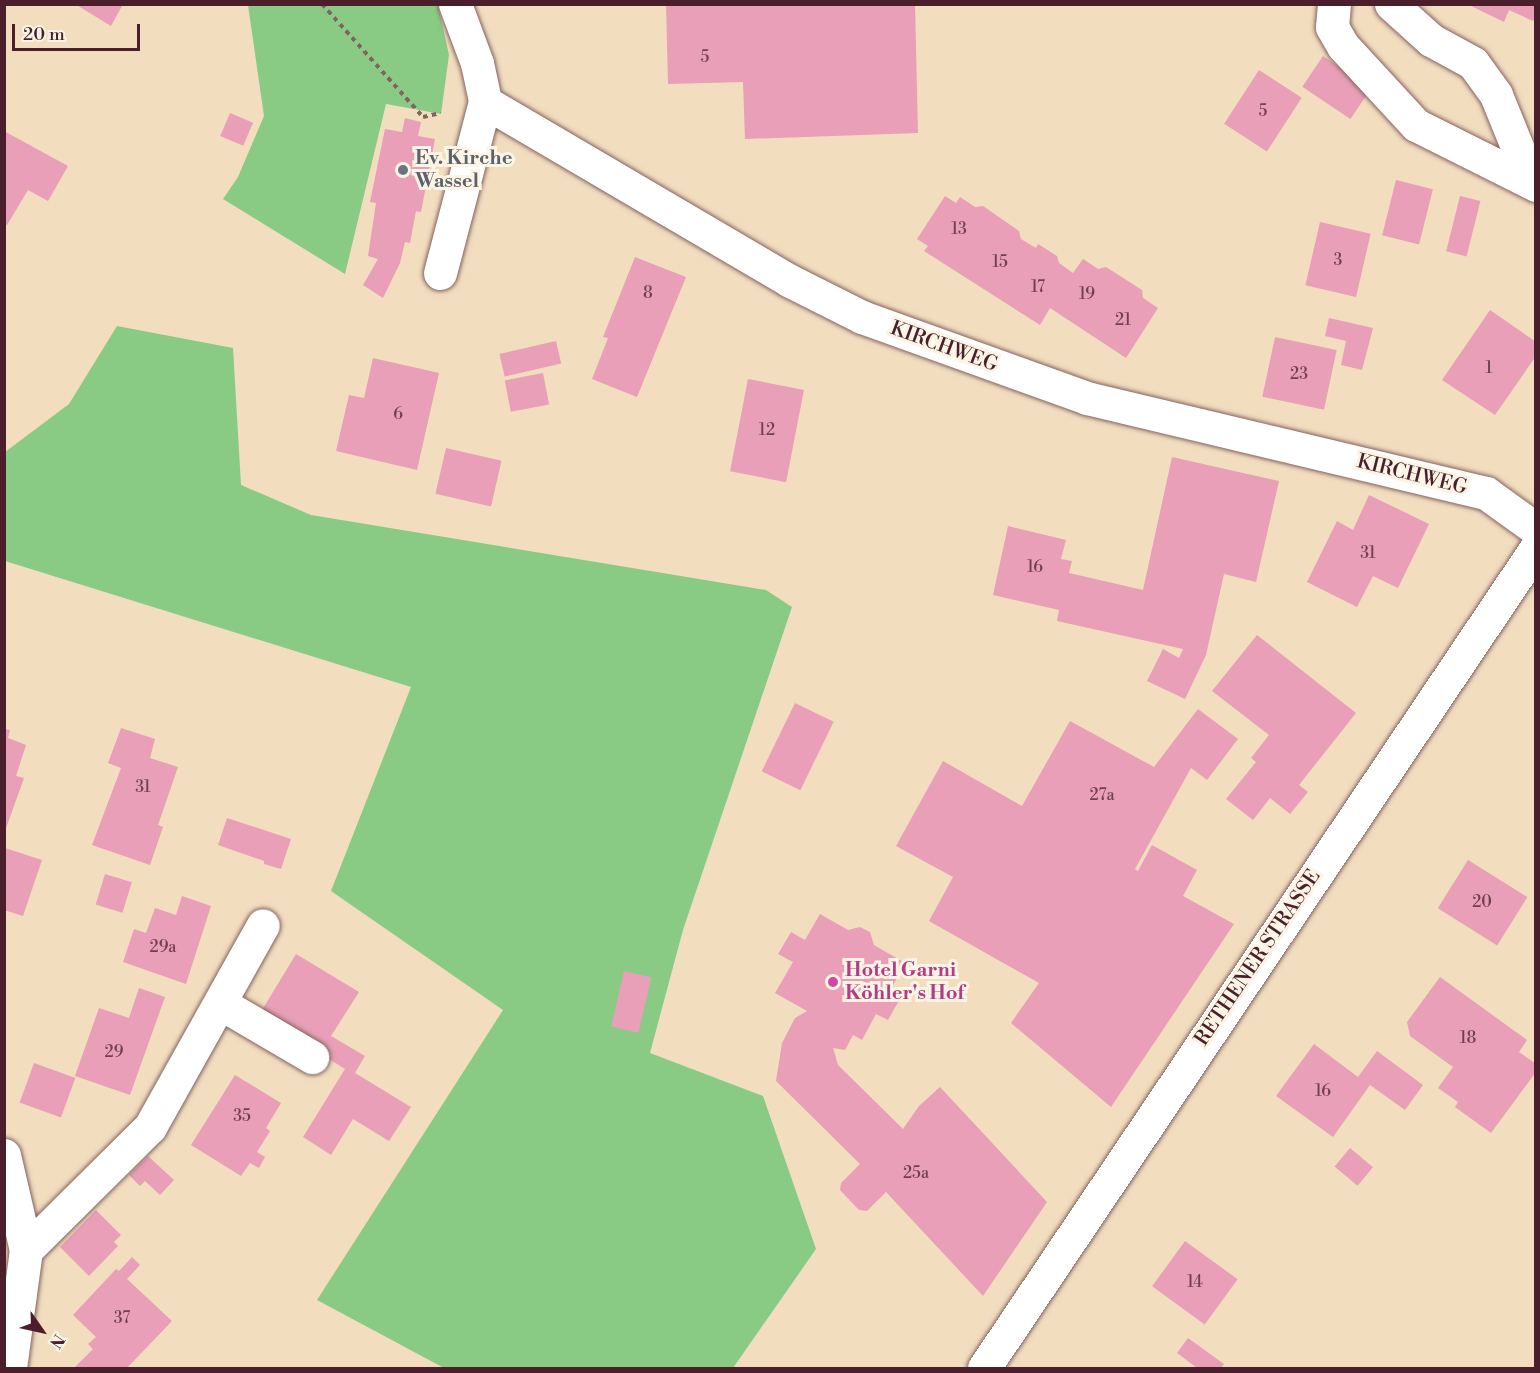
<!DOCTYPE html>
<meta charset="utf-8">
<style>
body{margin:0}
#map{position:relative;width:1540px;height:1373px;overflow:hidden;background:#f2ddbf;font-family:"Libre Bodoni",serif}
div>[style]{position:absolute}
.green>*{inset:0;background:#89cb84}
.building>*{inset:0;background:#e89fb7;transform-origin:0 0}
.path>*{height:4px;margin-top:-2px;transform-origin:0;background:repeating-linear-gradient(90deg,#85625f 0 4.5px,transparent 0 9px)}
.roads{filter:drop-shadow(0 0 2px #85625f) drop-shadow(0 0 2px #85625f)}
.minor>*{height:33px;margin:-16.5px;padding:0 16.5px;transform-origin:16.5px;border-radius:16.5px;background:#fff}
.major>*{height:33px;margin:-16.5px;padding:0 16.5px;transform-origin:16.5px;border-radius:16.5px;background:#fff}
.dots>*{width:16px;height:16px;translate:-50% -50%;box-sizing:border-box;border:3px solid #fcf5e5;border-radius:50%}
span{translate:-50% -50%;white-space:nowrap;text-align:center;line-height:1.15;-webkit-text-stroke:6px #fcf5e5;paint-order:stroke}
.number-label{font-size:16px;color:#723f4e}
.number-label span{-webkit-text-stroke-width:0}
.worship-label{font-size:20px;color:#5b616d;font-weight:700}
.left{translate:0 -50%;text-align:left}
.street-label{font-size:20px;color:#4a1f2b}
.hotel-label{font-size:20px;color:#b23c85;font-weight:700}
.frame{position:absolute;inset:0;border:6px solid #4a1f2b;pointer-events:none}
.north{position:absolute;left:12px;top:1301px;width:60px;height:60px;-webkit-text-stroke:4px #fcf5e5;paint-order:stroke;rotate:124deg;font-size:16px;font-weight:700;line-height:24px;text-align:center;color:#4a1f2b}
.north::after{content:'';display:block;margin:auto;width:21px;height:27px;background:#4a1f2b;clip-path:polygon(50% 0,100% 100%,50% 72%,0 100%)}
.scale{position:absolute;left:12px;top:24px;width:128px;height:27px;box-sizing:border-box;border:3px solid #4a1f2b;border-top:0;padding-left:8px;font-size:18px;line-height:21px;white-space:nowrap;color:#4a1f2b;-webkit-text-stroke:4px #fcf5e5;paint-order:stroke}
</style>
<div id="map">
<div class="green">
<i style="clip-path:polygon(248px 5px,438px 5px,449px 55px,441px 114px,386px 104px,345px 274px,223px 199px,238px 177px,264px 116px)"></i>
<i style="clip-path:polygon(117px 326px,233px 348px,241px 485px,311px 515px,766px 590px,792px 607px,683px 930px,650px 1053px,763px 1096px,816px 1249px,733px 1368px,444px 1368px,317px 1300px,503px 1010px,331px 891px,411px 687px,5px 561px,5px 452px,69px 404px)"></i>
</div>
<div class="building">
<i style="clip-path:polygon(75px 4px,123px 4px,111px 26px)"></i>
<i style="clip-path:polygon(666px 4px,915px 4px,918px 133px,745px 139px,743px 82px,668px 84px)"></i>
<i style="clip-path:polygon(1467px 4px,1536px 4px,1536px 15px,1533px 21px,1509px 10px,1504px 22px)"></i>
<i style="left:1323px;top:56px;width:58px;height:37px;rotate:34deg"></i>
<i style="left:1259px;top:70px;width:51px;height:64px;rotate:33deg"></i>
<i style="left:230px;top:113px;width:25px;height:25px;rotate:23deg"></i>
<i style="clip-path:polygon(405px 118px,421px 122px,418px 136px,435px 139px,421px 212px,416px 211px,410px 243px,405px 242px,400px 263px,383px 298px,363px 285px,378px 259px,368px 256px,376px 203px,370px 202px,385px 129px,402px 132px)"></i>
<i style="clip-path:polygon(4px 131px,68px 166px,48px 201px,28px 190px,7px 225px,4px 224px)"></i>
<i style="left:1396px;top:180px;width:38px;height:57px;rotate:14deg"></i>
<i style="clip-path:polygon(945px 196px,956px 203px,960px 197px,975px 207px,983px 206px,1019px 231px,1021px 239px,1036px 248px,1038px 244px,1057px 256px,1059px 263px,1073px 273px,1083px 259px,1098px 269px,1106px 267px,1142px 290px,1143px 298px,1158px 308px,1126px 358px,1050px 308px,1040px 325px,924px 251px,928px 246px,917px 239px)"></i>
<i style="left:1460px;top:196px;width:21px;height:57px;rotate:14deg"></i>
<i style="left:1320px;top:222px;width:52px;height:65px;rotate:13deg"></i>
<i style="clip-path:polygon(635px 257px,686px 277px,637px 397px,592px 379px,608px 338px,603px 337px)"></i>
<i style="clip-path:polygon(1490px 310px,1536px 342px,1536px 356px,1495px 415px,1442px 380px)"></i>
<i style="clip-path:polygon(1329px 318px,1373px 328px,1362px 370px,1341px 365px,1346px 341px,1325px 336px)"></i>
<i style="left:1275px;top:337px;width:63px;height:61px;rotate:12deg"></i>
<i style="left:556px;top:341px;width:23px;height:58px;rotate:77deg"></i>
<i style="clip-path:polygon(373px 358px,439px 373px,417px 470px,336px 451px,349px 395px,364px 398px)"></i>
<i style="left:543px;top:373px;width:32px;height:39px;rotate:79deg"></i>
<i style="left:748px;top:379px;width:57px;height:94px;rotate:11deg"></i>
<i style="left:446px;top:448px;width:57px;height:47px;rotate:13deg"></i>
<i style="clip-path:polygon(1172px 457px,1279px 481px,1256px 582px,1224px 574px,1206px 655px,1185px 699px,1147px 681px,1163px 649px,1179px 658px,1183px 649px,1057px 621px,1059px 610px,993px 595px,1008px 526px,1066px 540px,1061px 559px,1072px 561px,1069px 573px,1143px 590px)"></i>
<i style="clip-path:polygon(1369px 495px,1429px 524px,1398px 588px,1373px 576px,1357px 607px,1307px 582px,1337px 521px,1353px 530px)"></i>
<i style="clip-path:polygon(1257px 635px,1356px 713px,1299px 785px,1308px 792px,1290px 814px,1270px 798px,1253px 820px,1226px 799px,1256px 762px,1251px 758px,1269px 735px,1212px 691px)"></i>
<i style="left:795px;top:703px;width:43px;height:76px;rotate:26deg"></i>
<i style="clip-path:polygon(1198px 709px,1238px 739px,1207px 780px,1191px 768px,1135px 869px,1138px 871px,1152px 845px,1197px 870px,1183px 896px,1234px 924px,1111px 1107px,1011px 1023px,1039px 983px,929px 921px,953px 877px,896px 846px,943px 761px,1022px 806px,1070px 721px,1154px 767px)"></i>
<i style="clip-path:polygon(121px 728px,155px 739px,150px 758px,178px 767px,158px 825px,163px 827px,150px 865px,92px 845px,121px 768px,108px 763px)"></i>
<i style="clip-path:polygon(4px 729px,10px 730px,8px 738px,26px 745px,16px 776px,24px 778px,5px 831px)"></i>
<i style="clip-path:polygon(227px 818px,291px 839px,281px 869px,264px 864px,264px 861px,218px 845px)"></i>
<i style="clip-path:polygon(5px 848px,42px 860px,23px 916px,4px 910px)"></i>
<i style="left:1468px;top:860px;width:70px;height:57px;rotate:32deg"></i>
<i style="left:105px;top:874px;width:28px;height:32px;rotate:17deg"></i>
<i style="clip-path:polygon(182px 896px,211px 906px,186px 984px,123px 962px,134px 929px,146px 933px,155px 908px,176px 915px)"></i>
<i style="clip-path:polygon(820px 914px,848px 930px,860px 927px,870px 932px,874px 945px,905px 963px,890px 991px,901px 997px,888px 1020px,876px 1014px,862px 1040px,853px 1035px,845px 1050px,833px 1048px,838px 1065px,903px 1129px,919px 1106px,940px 1087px,1047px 1202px,983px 1296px,886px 1192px,867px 1211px,859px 1210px,840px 1190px,841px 1183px,860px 1164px,776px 1081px,782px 1043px,795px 1018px,807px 1011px,775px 993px,793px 962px,778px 954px,791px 932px,805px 940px)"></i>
<i style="clip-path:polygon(296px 954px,359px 992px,331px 1036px,365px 1056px,355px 1073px,411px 1107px,389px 1141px,353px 1119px,331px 1155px,303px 1137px,345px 1069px,259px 1015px)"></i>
<i style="left:624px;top:971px;width:28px;height:57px;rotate:13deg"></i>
<i style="clip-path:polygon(1440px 977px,1527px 1040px,1519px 1052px,1536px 1064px,1536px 1072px,1491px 1133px,1455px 1107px,1458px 1102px,1438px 1088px,1453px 1067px,1410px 1036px,1407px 1022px)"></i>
<i style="clip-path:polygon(139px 988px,165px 997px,130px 1095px,75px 1076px,99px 1008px,129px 1018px)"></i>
<i style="clip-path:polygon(1314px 1044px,1358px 1077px,1377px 1051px,1423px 1085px,1405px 1110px,1370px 1085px,1333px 1137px,1276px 1096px)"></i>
<i style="left:34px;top:1063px;width:44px;height:42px;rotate:20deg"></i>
<i style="clip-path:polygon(235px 1075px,281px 1103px,266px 1128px,270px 1131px,257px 1152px,265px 1157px,259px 1168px,250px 1163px,241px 1176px,191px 1145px)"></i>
<i style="left:1350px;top:1148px;width:30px;height:24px;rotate:40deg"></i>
<i style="clip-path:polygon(148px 1156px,174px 1180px,160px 1195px,145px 1181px,140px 1186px,129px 1175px)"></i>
<i style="clip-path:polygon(96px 1210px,121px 1235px,114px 1242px,118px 1246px,89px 1276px,60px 1247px)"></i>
<i style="left:1185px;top:1241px;width:65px;height:56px;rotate:36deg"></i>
<i style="clip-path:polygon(132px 1257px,140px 1265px,127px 1279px,172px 1321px,127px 1368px,74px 1368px,93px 1349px,88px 1344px,96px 1337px,73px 1315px,116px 1269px,119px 1271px)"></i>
<i style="clip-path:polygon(1188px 1338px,1224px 1364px,1221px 1368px,1197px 1368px,1177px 1353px)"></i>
</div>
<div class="path">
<i style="left:322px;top:4px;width:152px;rotate:48.2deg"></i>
<i style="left:423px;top:117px;width:18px;rotate:-13deg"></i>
</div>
<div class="roads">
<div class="minor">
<i style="left:455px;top:4px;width:63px;rotate:69.6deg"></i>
<i style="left:477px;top:63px;width:40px;rotate:78deg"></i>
<i style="left:485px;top:102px;width:354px;rotate:30.4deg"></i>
<i style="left:790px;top:281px;width:80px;rotate:26.6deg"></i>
<i style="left:862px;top:317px;width:239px;rotate:19.8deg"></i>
<i style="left:1087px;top:398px;width:410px;rotate:13.4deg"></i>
<i style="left:1486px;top:493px;width:62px;rotate:35.8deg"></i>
<i style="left:1334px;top:4px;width:23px;rotate:95deg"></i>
<i style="left:1332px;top:27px;width:22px;rotate:60deg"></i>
<i style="left:1343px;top:46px;width:108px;rotate:47.3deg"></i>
<i style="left:1416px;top:125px;width:134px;rotate:26.6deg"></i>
<i style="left:1391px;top:4px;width:54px;rotate:42deg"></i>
<i style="left:1431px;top:40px;width:48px;rotate:28.7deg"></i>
<i style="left:1473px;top:63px;width:39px;rotate:54deg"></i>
<i style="left:1496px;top:95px;width:93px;rotate:67.9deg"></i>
<i style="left:440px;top:273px;width:177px;rotate:-75.3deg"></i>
<i style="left:220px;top:1003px;width:107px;rotate:30.4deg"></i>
<i style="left:4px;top:1155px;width:98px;rotate:77deg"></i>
<i style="left:10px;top:1368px;width:119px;rotate:-82.3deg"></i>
<i style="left:26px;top:1250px;width:175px;rotate:-44.8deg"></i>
<i style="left:150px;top:1127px;width:231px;rotate:-60.8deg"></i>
</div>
<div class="major">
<i style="left:984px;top:1368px;width:988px;rotate:-56.05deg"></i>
</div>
</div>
<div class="dots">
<i style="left:403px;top:170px;background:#6b7280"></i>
<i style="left:833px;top:982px;background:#d1479c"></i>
</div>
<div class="number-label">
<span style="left:705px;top:57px">5</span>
<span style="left:1263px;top:111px">5</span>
<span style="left:959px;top:229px">13</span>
<span style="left:1338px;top:260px">3</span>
<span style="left:1000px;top:262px">15</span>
<span style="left:1038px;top:287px">17</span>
<span style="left:648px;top:293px">8</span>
<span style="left:1087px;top:294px">19</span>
<span style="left:1123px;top:320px">21</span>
<span style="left:1489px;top:368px">1</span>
<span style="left:1299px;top:374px">23</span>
<span style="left:398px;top:414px">6</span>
<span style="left:767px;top:430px">12</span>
<span style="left:1368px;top:553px">31</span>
<span style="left:1035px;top:567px">16</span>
<span style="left:143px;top:787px">31</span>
<span style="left:1102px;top:795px">27a</span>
<span style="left:1482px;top:902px">20</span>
<span style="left:163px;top:947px">29a</span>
<span style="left:1468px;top:1038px">18</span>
<span style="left:114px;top:1052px">29</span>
<span style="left:1323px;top:1091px">16</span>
<span style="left:242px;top:1116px">35</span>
<span style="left:916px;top:1173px">25a</span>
<span style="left:1195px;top:1282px">14</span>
<span style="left:122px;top:1318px">37</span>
</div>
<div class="worship-label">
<span class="left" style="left:415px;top:170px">Ev. Kirche<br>Wassel</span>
</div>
<div class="street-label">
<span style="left:944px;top:347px;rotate:20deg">KIRCHWEG</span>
<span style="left:1412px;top:475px;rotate:14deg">KIRCHWEG</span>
<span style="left:1258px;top:958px;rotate:-56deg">RETHENER STRASSE</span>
</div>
<div class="hotel-label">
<span class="left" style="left:845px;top:982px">Hotel Garni<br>Köhler's Hof</span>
</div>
<div class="frame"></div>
<div class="north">N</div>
<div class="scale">20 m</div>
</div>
